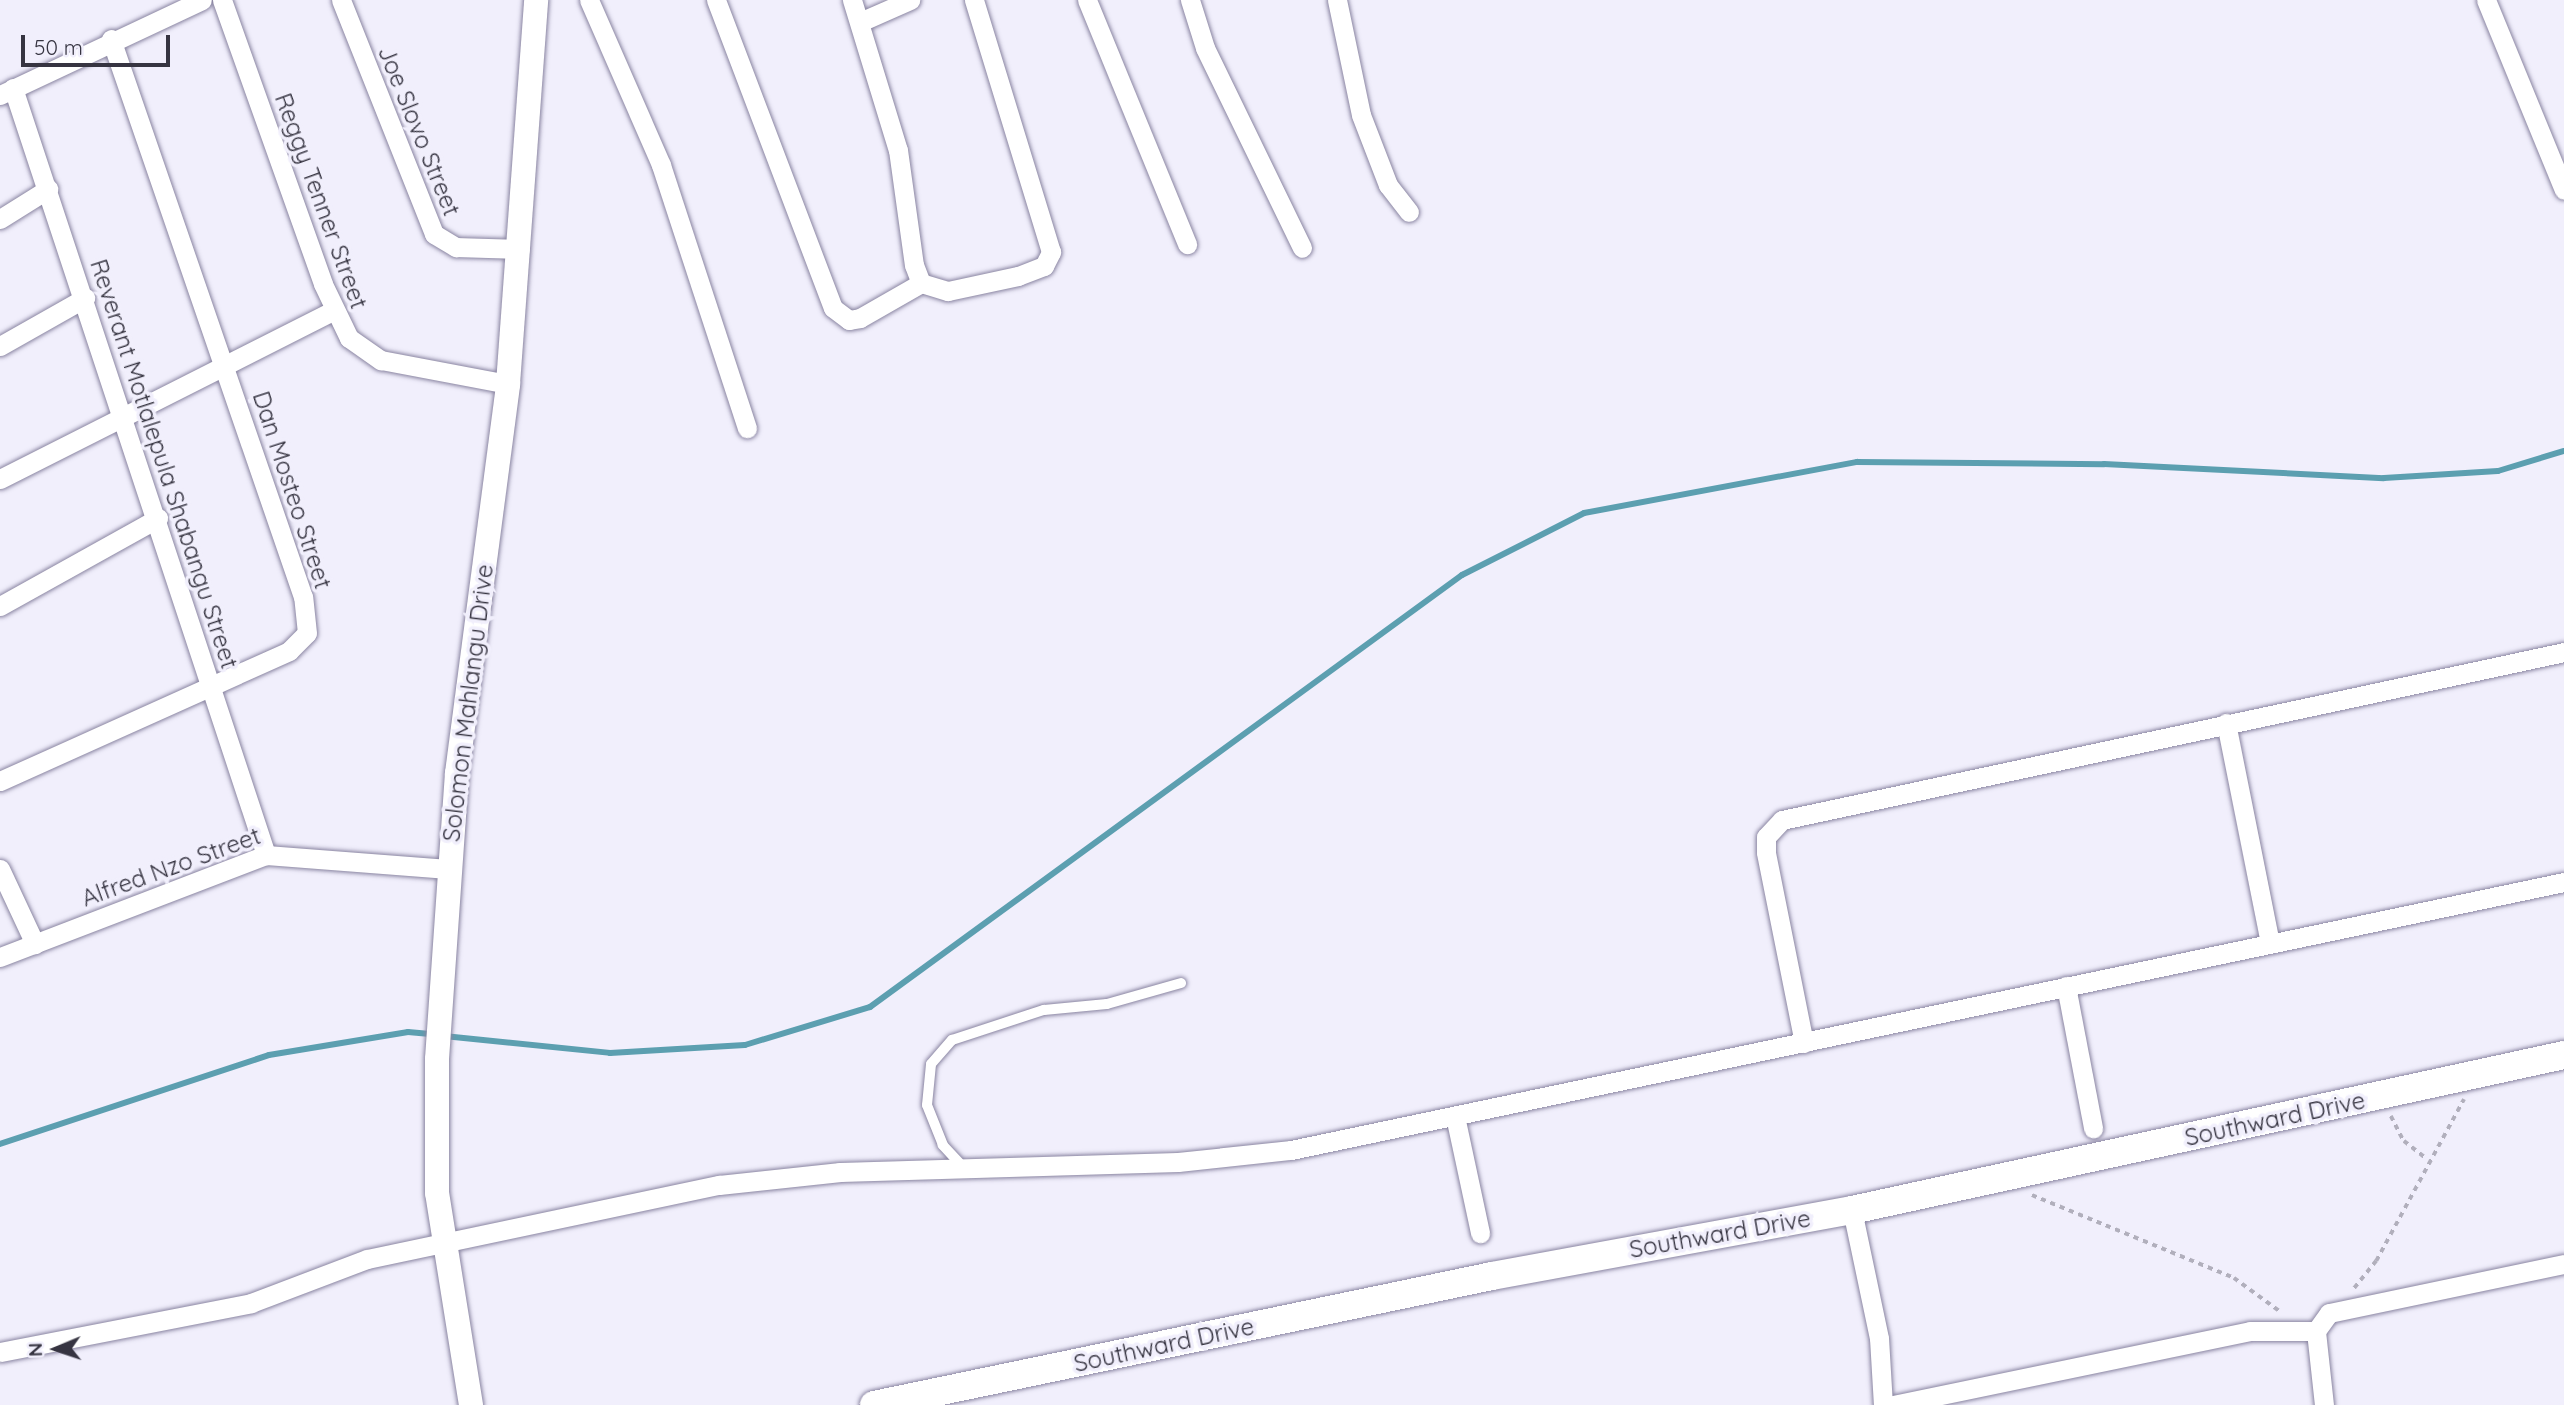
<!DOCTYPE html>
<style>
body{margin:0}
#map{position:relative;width:2564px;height:1405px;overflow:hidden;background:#f1effc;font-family:Quicksand,sans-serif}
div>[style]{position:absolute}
.stream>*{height:6px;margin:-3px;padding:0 3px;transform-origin:3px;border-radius:3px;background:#5c9fb0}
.path>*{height:3.5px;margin-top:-1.75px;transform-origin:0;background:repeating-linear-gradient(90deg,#b1afbc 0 5px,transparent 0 10px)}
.roads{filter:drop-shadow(0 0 2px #8984a1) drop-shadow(0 0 2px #8984a1)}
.service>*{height:10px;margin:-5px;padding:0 5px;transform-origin:5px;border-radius:5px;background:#fff}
.minor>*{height:19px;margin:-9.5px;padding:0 9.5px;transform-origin:9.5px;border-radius:9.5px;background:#fff}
.tertiary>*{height:24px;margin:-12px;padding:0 12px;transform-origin:12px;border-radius:12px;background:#fff}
.secondary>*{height:28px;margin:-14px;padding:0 14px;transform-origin:14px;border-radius:14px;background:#fff}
span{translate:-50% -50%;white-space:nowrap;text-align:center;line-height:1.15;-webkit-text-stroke:7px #f1effc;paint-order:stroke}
.street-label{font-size:24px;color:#363441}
.north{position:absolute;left:21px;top:1314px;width:70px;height:70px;-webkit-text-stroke:5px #f1effc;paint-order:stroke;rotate:268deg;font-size:19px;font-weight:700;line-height:28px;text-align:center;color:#363441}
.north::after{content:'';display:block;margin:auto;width:24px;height:32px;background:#363441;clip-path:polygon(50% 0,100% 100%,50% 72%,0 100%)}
.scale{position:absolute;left:21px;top:35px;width:149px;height:32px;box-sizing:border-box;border:4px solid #363441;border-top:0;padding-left:9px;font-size:21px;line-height:24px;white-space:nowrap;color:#363441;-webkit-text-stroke:5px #f1effc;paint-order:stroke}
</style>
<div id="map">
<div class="stream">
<i style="left:444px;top:1036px;width:167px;rotate:5.8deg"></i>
<i style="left:610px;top:1053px;width:135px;rotate:-3.4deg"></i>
<i style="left:745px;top:1045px;width:131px;rotate:-16.9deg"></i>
<i style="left:870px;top:1007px;width:733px;rotate:-36.12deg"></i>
<i style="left:1462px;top:575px;width:137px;rotate:-26.9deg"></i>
<i style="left:1584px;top:513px;width:278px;rotate:-10.6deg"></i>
<i style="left:1857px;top:462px;width:247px;rotate:0.5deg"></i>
<i style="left:2104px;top:464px;width:280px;rotate:2.9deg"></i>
<i style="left:2384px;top:478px;width:114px;rotate:-3.5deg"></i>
<i style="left:2498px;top:471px;width:69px;rotate:-16.9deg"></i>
<i style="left:0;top:1144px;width:283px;rotate:-18.3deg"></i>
<i style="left:269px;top:1055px;width:141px;rotate:-9.4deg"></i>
<i style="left:408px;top:1032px;width:25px;rotate:5deg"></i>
</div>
<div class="path">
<i style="left:2391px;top:1116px;width:28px;rotate:63deg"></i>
<i style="left:2404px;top:1141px;width:29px;rotate:38deg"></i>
<i style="left:2032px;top:1195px;width:218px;rotate:22.3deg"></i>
<i style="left:2234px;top:1278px;width:59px;rotate:36.1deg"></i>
<i style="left:2354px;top:1288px;width:35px;rotate:-51deg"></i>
<i style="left:2376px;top:1261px;width:184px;rotate:-61.5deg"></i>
</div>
<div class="roads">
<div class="service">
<i style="left:965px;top:1169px;width:33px;rotate:-133deg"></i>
<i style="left:943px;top:1145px;width:43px;rotate:-111.8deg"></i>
<i style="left:927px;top:1105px;width:41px;rotate:-84.4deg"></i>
<i style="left:931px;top:1064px;width:32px;rotate:-49deg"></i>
<i style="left:952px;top:1040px;width:97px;rotate:-18.1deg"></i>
<i style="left:1044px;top:1010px;width:63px;rotate:-5.4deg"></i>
<i style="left:1107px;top:1004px;width:77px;rotate:-15.8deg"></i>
</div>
<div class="minor">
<i style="left:222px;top:0;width:301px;rotate:70.4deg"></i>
<i style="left:323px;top:284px;width:60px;rotate:64.3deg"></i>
<i style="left:349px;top:338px;width:39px;rotate:35deg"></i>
<i style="left:381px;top:360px;width:129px;rotate:10.7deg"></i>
<i style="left:341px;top:0;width:252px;rotate:68.3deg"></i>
<i style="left:434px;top:234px;width:26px;rotate:31deg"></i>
<i style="left:456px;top:247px;width:64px;rotate:1.8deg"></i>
<i style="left:589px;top:0;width:180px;rotate:66.4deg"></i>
<i style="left:661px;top:165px;width:277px;rotate:71.9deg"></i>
<i style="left:716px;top:0;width:329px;rotate:69.2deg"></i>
<i style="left:833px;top:308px;width:20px;rotate:37deg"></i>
<i style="left:849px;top:320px;width:11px;rotate:-10deg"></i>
<i style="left:860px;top:318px;width:70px;rotate:-29.8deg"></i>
<i style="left:852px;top:0;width:157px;rotate:73deg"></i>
<i style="left:898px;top:150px;width:116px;rotate:82.1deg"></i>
<i style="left:914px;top:265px;width:19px;rotate:69deg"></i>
<i style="left:921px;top:283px;width:28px;rotate:17deg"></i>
<i style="left:948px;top:291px;width:72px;rotate:-12.1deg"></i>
<i style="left:1018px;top:276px;width:28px;rotate:-21deg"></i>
<i style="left:1044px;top:266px;width:16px;rotate:-63deg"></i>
<i style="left:1051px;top:252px;width:264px;rotate:-107deg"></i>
<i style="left:1087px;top:0;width:264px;rotate:67.7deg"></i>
<i style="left:1190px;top:0;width:50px;rotate:72.6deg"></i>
<i style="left:1205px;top:48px;width:222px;rotate:64.1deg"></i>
<i style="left:1337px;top:0;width:117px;rotate:78.2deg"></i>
<i style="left:1361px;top:115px;width:75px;rotate:68.9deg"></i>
<i style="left:1388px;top:185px;width:34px;rotate:52deg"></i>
<i style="left:2486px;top:0;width:205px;rotate:67.7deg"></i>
<i style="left:860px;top:22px;width:55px;rotate:-23.7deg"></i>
<i style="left:13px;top:88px;width:808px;rotate:71.74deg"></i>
<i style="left:0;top:95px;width:223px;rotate:-25.2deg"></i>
<i style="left:0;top:219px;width:57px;rotate:-32deg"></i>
<i style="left:0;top:346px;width:98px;rotate:-29.5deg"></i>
<i style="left:0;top:479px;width:373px;rotate:-26.8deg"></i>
<i style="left:0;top:606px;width:181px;rotate:-29.1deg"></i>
<i style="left:2226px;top:723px;width:225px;rotate:78.7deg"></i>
<i style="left:0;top:781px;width:317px;rotate:-24.2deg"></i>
<i style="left:289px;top:651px;width:25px;rotate:-45deg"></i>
<i style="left:307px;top:633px;width:36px;rotate:-96deg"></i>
<i style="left:303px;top:597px;width:590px;rotate:-108.99deg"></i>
<i style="left:0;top:869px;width:83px;rotate:65deg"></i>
<i style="left:0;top:957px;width:285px;rotate:-21deg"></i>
<i style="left:266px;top:855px;width:183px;rotate:4.4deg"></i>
<i style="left:2066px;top:986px;width:145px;rotate:79.2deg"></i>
<i style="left:1804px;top:1043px;width:195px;rotate:-101.3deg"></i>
<i style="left:1766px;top:852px;width:15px;rotate:-90deg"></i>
<i style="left:1766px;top:837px;width:23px;rotate:-47deg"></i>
<i style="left:1782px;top:820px;width:800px;rotate:-12.12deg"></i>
<i style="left:1455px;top:1116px;width:120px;rotate:77.9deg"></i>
<i style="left:1852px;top:1210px;width:131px;rotate:78.1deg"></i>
<i style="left:1879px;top:1338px;width:67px;rotate:86.6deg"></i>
<i style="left:0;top:1352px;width:256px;rotate:-11deg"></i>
<i style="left:251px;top:1303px;width:124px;rotate:-20.8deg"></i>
<i style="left:367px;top:1259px;width:360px;rotate:-11.9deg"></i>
<i style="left:719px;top:1185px;width:122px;rotate:-6.1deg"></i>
<i style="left:840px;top:1172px;width:338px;rotate:-1.7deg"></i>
<i style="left:1178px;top:1162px;width:114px;rotate:-6.1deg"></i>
<i style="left:1291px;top:1150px;width:1301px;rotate:-11.89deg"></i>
<i style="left:1893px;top:1405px;width:365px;rotate:-11.7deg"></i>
<i style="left:2250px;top:1331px;width:66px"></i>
<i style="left:2324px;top:1405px;width:74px;rotate:-96.2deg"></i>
<i style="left:2316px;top:1331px;width:22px;rotate:-54deg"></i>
<i style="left:2329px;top:1313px;width:240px;rotate:-11.8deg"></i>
</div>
<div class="tertiary">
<i style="left:471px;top:1405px;width:215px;rotate:-99.1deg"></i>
<i style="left:437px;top:1193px;width:134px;rotate:-90deg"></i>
<i style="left:437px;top:1059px;width:287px;rotate:-86deg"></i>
<i style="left:457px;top:773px;width:392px;rotate:-82.5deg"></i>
<i style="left:508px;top:384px;width:385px;rotate:-85.8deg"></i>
</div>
<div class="secondary">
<i style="left:874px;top:1405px;width:631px;rotate:-11.79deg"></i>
<i style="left:1492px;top:1276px;width:366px;rotate:-10.4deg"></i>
<i style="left:1852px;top:1210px;width:729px;rotate:-12.28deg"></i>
</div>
</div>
<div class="street-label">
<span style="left:419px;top:131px;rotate:68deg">Joe Slovo Street</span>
<span style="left:321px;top:201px;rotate:70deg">Reggy Tenner Street</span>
<span style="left:164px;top:464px;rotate:72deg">Reverant Motlalepula Shabangu Street</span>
<span style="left:292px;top:490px;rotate:72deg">Dan Mosteo Street</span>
<span style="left:468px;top:703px;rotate:-83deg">Solomon Mahlangu Drive</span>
<span style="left:171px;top:867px;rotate:-20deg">Alfred Nzo Street</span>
<span style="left:2275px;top:1119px;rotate:-12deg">Southward Drive</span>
<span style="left:1720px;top:1234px;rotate:-10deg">Southward Drive</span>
<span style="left:1164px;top:1345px;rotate:-12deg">Southward Drive</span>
</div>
<div class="north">N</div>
<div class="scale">50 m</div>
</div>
